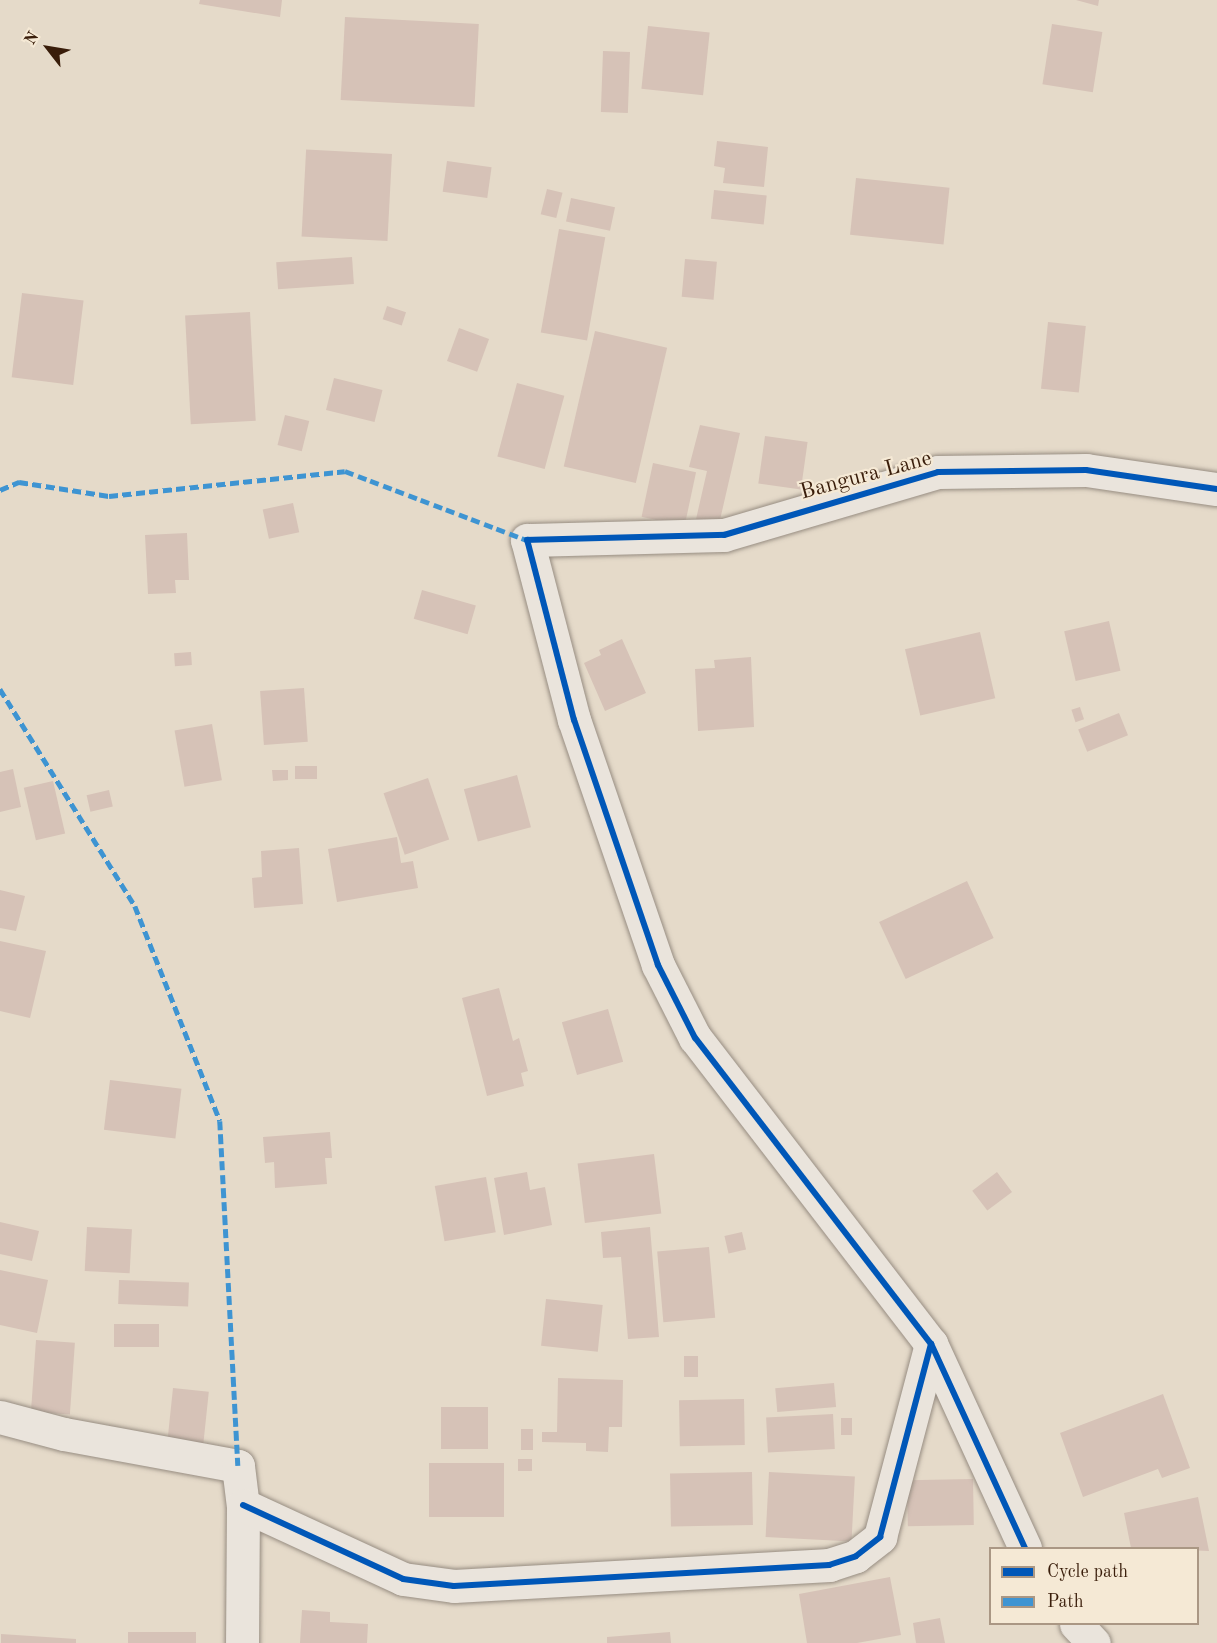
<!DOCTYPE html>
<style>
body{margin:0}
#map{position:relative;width:1217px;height:1643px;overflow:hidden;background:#e5dac9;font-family:"Old Standard TT",serif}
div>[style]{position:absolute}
.building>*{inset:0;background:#d6c2b7;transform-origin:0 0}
.roads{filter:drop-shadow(0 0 2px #978d82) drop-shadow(0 0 2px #978d82)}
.minor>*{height:33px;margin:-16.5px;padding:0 16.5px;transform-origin:16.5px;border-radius:16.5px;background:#eae4dc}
.quiet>*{height:4.5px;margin-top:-2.25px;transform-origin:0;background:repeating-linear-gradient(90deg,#3e94d2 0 9px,transparent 0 13.5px)}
.cycleway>*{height:6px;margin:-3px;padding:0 3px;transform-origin:3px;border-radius:3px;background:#0057b8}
span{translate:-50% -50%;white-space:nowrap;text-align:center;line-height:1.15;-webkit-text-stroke:4.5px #f5e9d5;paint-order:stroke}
.street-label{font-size:22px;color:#391d0a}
.legend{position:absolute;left:989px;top:1547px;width:210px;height:78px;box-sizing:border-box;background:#f5e9d5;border:2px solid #aa9784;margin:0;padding:8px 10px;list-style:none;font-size:18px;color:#391d0a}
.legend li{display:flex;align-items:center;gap:12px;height:30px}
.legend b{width:30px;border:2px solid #aa9784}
.north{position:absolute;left:18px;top:18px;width:60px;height:60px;-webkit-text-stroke:4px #f5e9d5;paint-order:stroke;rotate:301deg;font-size:16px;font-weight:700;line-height:24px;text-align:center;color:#391d0a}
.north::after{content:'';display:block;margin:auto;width:21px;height:27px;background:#391d0a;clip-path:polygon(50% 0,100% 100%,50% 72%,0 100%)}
</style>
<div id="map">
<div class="building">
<i style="clip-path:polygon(200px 0,282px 0,280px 17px,199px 4px)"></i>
<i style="clip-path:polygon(1076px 0,1099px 0,1098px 6px)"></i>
<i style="left:345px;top:17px;width:134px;height:83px;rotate:3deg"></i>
<i style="left:1052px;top:24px;width:51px;height:61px;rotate:9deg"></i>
<i style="left:648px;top:26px;width:62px;height:63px;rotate:6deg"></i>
<i style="left:603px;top:51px;width:27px;height:61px;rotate:2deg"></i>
<i style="clip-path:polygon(717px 141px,768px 147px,764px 187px,723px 183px,725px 168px,714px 166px)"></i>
<i style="left:392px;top:154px;width:87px;height:86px;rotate:93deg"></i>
<i style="left:447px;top:161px;width:45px;height:31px;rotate:8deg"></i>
<i style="left:856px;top:178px;width:94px;height:57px;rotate:6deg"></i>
<i style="left:547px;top:189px;width:16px;height:26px;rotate:14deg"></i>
<i style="left:714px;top:190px;width:53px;height:29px;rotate:6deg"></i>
<i style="left:571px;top:198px;width:45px;height:24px;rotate:12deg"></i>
<i style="left:559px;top:229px;width:47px;height:105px;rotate:10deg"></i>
<i style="left:352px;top:257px;width:27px;height:76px;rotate:86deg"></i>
<i style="left:685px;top:259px;width:32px;height:38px;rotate:5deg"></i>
<i style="left:22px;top:293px;width:62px;height:85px;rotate:7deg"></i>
<i style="left:387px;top:306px;width:20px;height:14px;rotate:18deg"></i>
<i style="left:250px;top:312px;width:109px;height:65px;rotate:87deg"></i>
<i style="left:1048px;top:322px;width:38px;height:67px;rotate:6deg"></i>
<i style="left:459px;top:328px;width:32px;height:35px;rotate:20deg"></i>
<i style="left:595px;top:331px;width:74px;height:139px;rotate:13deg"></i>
<i style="left:334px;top:378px;width:50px;height:33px;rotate:14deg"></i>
<i style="left:517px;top:383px;width:49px;height:76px;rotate:15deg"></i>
<i style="left:285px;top:415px;width:25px;height:31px;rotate:14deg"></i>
<i style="clip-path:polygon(700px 425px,740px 433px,717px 533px,694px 528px,707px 471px,689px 467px)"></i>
<i style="left:765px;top:436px;width:43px;height:48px;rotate:8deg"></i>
<i style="left:653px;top:463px;width:44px;height:55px;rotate:12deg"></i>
<i style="left:293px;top:503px;width:30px;height:31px;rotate:78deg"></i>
<i style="clip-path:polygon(187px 533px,189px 580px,175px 580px,176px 593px,148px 594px,145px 535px)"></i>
<i style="left:422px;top:590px;width:56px;height:30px;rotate:16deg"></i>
<i style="left:1109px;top:621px;width:51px;height:46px;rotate:77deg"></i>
<i style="left:980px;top:632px;width:68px;height:77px;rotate:77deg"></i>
<i style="clip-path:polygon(622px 639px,646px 693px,605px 711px,584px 663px,601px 655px,599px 650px)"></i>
<i style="left:191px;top:652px;width:13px;height:17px;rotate:86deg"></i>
<i style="clip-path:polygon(751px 657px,754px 727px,698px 731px,695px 669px,715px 668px,714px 660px)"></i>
<i style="left:304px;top:688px;width:54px;height:44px;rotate:86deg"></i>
<i style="left:1080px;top:707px;width:13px;height:9px;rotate:72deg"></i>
<i style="left:1119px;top:713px;width:24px;height:44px;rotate:68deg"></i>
<i style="left:212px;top:724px;width:57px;height:38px;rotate:80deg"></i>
<i style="left:317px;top:766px;width:13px;height:22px;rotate:90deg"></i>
<i style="clip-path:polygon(13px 769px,21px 807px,0 812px,0 772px)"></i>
<i style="clip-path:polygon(272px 770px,288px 770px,288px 780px,273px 781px)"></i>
<i style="left:517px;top:775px;width:54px;height:55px;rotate:75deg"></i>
<i style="left:428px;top:778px;width:65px;height:47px;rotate:71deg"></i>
<i style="left:53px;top:781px;width:54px;height:30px;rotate:77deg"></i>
<i style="left:109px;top:790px;width:17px;height:23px;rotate:77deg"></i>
<i style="clip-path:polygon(397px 837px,401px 863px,413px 861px,418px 888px,337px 902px,328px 849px)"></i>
<i style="clip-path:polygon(299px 848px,303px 904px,254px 908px,252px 878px,262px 877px,261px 851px)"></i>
<i style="left:967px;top:881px;width:63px;height:97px;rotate:65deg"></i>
<i style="clip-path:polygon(0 890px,25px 896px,16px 931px,0 928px)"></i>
<i style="clip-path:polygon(0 941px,46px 951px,30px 1018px,0 1011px)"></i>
<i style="clip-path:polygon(499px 988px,513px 1041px,519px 1038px,528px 1071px,521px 1073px,524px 1086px,487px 1096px,462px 998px)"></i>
<i style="left:608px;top:1009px;width:55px;height:48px;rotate:74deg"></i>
<i style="left:110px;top:1080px;width:72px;height:50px;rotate:7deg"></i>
<i style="clip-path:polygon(330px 1132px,332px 1158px,325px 1158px,327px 1184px,275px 1188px,274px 1162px,265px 1163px,263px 1137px)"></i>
<i style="left:654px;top:1154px;width:60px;height:77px;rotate:83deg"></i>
<i style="clip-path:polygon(527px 1172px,530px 1190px,545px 1187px,552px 1225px,504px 1235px,494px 1178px)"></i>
<i style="left:997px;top:1172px;width:25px;height:31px;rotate:53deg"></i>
<i style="left:486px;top:1177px;width:56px;height:52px;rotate:80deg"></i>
<i style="clip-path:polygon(0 1222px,39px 1231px,32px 1261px,0 1254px)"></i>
<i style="left:87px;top:1227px;width:45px;height:44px;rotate:3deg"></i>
<i style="clip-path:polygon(650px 1227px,659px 1337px,628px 1339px,621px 1257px,603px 1258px,601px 1232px)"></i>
<i style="left:742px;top:1232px;width:18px;height:18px;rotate:77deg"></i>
<i style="left:709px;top:1247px;width:71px;height:52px;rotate:85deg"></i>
<i style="clip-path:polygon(0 1270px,48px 1280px,37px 1333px,0 1325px)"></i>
<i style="left:119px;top:1280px;width:70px;height:24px;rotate:2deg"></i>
<i style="left:546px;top:1299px;width:57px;height:47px;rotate:6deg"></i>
<i style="left:159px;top:1324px;width:23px;height:45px;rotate:90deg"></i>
<i style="left:36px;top:1340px;width:39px;height:72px;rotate:4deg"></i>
<i style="left:684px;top:1356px;width:14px;height:21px"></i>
<i style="clip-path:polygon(558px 1378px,623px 1380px,622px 1427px,609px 1427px,608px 1452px,586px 1451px,586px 1443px,542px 1442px,542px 1432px,557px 1432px)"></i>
<i style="left:834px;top:1383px;width:24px;height:59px;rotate:85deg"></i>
<i style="left:173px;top:1388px;width:36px;height:54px;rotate:6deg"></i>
<i style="clip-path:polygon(1163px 1394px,1190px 1468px,1162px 1478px,1158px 1469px,1083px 1497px,1060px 1433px)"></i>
<i style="left:744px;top:1399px;width:46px;height:65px;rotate:89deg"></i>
<i style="left:441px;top:1407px;width:47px;height:42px"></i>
<i style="left:833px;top:1414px;width:35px;height:67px;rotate:87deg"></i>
<i style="left:841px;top:1418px;width:11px;height:17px"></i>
<i style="left:521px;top:1429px;width:12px;height:21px"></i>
<i style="left:518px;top:1459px;width:14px;height:12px"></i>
<i style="left:429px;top:1463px;width:75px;height:54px"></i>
<i style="left:752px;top:1472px;width:53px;height:82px;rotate:89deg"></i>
<i style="left:769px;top:1472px;width:86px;height:65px;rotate:3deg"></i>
<i style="left:973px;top:1479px;width:46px;height:66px;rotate:89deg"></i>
<i style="clip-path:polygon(1198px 1497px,1209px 1551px,1131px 1548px,1124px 1513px)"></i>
<i style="clip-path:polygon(890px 1577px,901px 1635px,857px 1643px,807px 1643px,799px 1594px)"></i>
<i style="clip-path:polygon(302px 1610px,330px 1612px,330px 1622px,368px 1624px,367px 1643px,300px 1643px)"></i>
<i style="clip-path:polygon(940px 1618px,945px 1643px,916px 1643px,913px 1623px)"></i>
<i style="left:196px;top:1632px;width:11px;height:68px;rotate:90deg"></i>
<i style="clip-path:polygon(670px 1632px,671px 1643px,607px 1643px,607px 1637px)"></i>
<i style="clip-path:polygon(1px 1634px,76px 1639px,76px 1643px,1px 1643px)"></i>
</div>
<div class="roads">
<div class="minor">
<i style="left:0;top:1417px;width:66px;rotate:14.9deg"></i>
<i style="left:64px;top:1434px;width:177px;rotate:10.4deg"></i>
<i style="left:238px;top:1466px;width:39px;rotate:83deg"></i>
<i style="left:243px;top:1505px;width:138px;rotate:90.4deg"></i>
<i style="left:243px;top:1505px;width:176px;rotate:24.8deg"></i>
<i style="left:403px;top:1579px;width:51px;rotate:7.8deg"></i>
<i style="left:454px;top:1586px;width:376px;rotate:-3.2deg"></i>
<i style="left:829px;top:1565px;width:28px;rotate:-18deg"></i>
<i style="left:856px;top:1556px;width:31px;rotate:-38deg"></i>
<i style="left:880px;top:1537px;width:200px;rotate:-75.2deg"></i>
<i style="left:1025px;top:1548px;width:225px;rotate:-114.7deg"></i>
<i style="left:931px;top:1344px;width:386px;rotate:-127.6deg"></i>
<i style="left:695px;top:1038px;width:82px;rotate:-116.9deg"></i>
<i style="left:658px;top:965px;width:259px;rotate:-108.9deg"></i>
<i style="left:574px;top:720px;width:186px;rotate:-104.6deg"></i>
<i style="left:527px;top:540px;width:197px;rotate:-1.5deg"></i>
<i style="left:724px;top:535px;width:223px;rotate:-16.4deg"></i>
<i style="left:938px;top:472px;width:148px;rotate:-0.8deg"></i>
<i style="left:1086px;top:470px;width:132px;rotate:8.3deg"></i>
<i style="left:1076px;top:1624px;width:26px;rotate:47deg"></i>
</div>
</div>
<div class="quiet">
<i style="left:0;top:490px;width:21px;rotate:-23deg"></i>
<i style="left:19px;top:482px;width:91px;rotate:8.8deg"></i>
<i style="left:109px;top:496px;width:237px;rotate:-6deg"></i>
<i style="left:345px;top:471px;width:195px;rotate:20.8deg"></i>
<i style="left:0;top:689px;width:256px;rotate:58.1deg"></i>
<i style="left:135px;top:906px;width:231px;rotate:68.4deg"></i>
<i style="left:220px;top:1121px;width:345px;rotate:87deg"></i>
</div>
<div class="cycleway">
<i style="left:243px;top:1505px;width:176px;rotate:24.8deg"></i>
<i style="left:403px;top:1579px;width:51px;rotate:7.8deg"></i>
<i style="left:454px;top:1586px;width:376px;rotate:-3.2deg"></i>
<i style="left:829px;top:1565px;width:28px;rotate:-18deg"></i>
<i style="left:856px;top:1556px;width:31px;rotate:-38deg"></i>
<i style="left:880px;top:1537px;width:200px;rotate:-75.2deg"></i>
<i style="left:1025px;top:1548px;width:225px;rotate:-114.7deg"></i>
<i style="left:931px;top:1344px;width:386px;rotate:-127.6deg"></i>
<i style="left:695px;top:1038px;width:82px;rotate:-116.9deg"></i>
<i style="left:658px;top:965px;width:259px;rotate:-108.9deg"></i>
<i style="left:574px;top:720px;width:186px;rotate:-104.6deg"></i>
<i style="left:527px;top:540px;width:197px;rotate:-1.5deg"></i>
<i style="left:724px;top:535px;width:223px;rotate:-16.4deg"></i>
<i style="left:938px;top:472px;width:148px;rotate:-0.8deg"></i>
<i style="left:1086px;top:470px;width:132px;rotate:8.3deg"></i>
</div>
<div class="street-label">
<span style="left:866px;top:476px;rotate:-15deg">Bangura Lane</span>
</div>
<ul class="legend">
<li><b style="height:8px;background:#0057b8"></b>Cycle path</li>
<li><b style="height:8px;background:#3e94d2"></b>Path</li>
</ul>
<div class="north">N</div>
</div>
